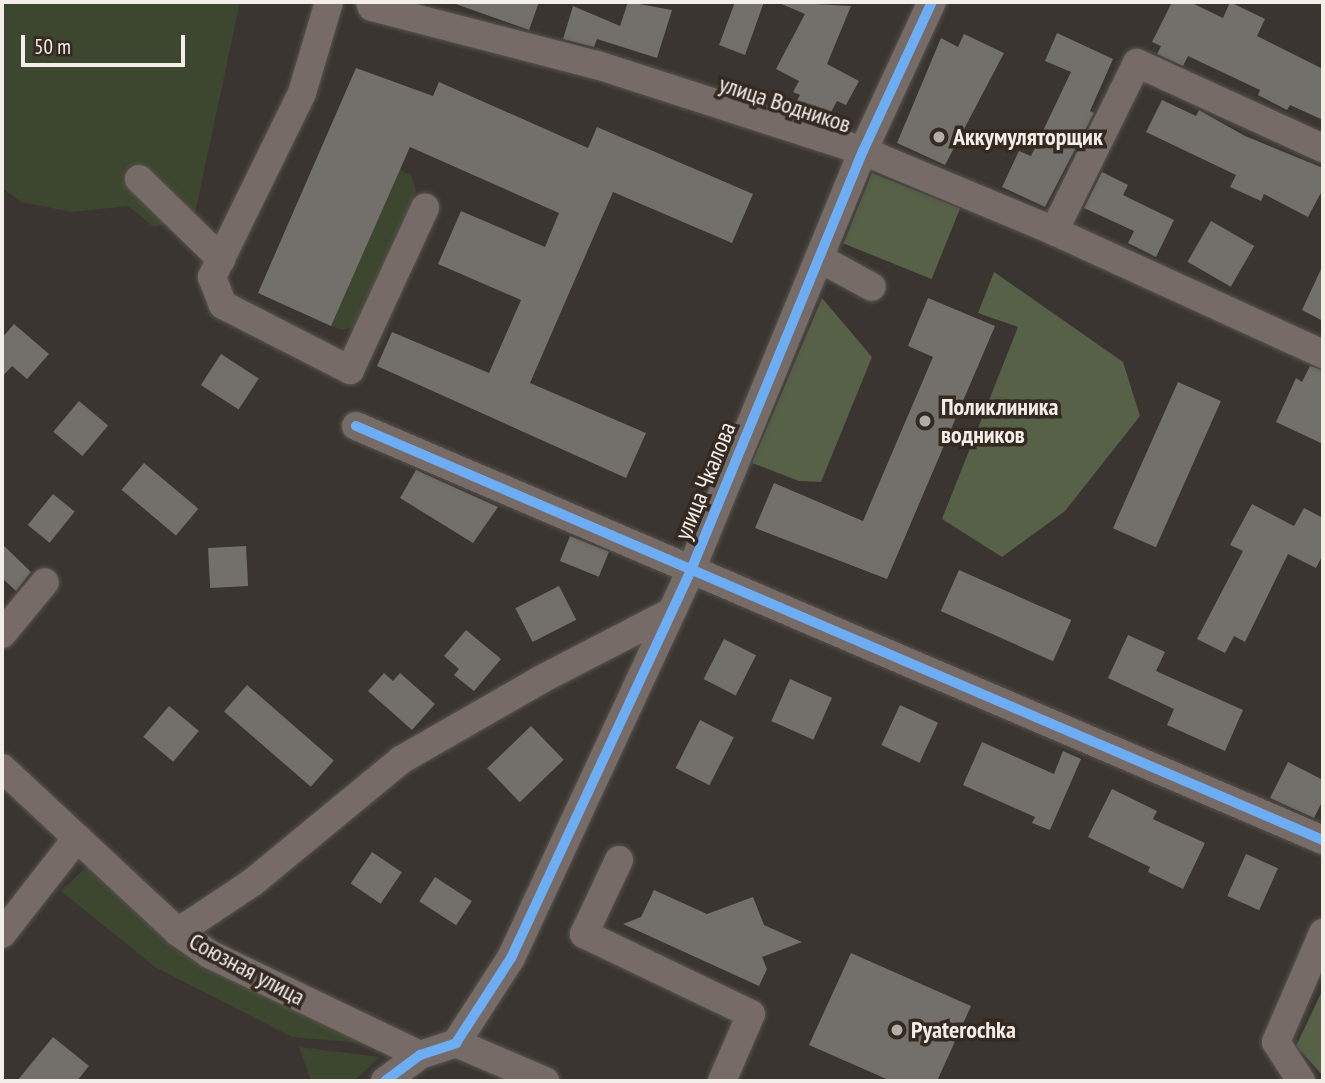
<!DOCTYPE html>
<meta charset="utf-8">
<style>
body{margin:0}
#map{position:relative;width:1325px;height:1083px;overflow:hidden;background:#3a3530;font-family:"PT Sans Narrow",sans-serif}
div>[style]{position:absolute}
.green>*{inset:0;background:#3d462f}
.forest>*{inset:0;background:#566147;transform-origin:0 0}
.building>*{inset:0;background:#736f6a;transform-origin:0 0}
.roads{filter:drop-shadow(0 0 2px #57534e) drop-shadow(0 0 2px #57534e)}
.minor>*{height:28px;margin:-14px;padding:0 14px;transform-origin:14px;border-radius:14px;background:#766b67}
.cycleway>*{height:10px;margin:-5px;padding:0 5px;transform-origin:5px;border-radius:5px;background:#6dadf4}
.dots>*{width:19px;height:19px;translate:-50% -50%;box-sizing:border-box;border:4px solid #342a22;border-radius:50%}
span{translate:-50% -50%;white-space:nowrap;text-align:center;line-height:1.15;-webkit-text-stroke:7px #342a22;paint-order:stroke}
.street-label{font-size:24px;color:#f4eee8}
.poi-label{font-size:24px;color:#f4eee8;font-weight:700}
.left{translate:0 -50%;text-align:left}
.frame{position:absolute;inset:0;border:4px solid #f4eee8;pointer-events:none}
.scale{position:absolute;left:21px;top:35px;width:164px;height:32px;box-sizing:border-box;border:4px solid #f4eee8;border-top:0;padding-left:9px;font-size:21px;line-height:24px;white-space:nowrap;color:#f4eee8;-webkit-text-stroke:5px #342a22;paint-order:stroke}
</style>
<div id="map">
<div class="green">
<i style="clip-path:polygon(2px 2px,240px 2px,194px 218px,154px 227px,128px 206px,72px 212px,21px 202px,2px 188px)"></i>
<i style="clip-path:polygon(393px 165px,412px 177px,416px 192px,358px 326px,342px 330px,323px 323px)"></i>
<i style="clip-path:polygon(87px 866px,183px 954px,363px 1043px,292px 1037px,155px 967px,61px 891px)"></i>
<i style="clip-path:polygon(299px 1047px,380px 1057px,354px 1081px,311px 1081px)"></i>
</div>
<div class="forest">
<i style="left:872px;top:173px;width:95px;height:76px;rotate:22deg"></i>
<i style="clip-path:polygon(994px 272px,1123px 362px,1140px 416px,1065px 511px,1002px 557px,942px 519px,1018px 327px,978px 313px)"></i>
<i style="clip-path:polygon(822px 298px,872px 357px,821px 482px,799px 481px,752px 463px)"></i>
<i style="clip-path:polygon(1323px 989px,1323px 1076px,1296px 1046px)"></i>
</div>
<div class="building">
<i style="clip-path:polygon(450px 2px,539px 2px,529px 30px)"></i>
<i style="clip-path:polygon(628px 2px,672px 10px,657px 58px,597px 39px,594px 47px,563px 39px,573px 6px,620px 26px)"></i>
<i style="clip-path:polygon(735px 2px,764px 2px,745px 55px,719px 45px)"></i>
<i style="clip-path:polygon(777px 2px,851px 6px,827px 64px,859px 81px,846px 105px,837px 101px,830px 114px,820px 109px,816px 118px,792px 111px,800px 95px,793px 92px,799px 81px,776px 69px,805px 14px)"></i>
<i style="clip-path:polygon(1172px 2px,1190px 2px,1223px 18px,1230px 2px,1265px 19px,1257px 36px,1323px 69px,1323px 120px,1290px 105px,1287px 110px,1258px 95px,1260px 90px,1188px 56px,1183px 66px,1157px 54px,1161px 46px,1152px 42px)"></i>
<i style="clip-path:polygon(1057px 33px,1113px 59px,1090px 111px,1094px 113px,1045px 207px,1002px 187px,1019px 151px,1031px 156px,1071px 72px,1045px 61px)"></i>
<i style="clip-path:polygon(964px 34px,1004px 53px,945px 165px,897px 143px,941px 38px,958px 47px)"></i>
<i style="clip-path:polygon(356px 68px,433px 96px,439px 82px,588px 148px,597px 127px,753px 194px,732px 243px,613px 192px,530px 383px,646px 433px,626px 478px,377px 366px,392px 332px,489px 373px,521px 300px,438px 264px,461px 211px,545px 247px,559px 213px,410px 147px,331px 326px,258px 293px)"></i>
<i style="clip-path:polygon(1162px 100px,1196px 116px,1199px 110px,1245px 136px,1323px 168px,1323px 189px,1308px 217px,1264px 194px,1261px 201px,1230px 187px,1236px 175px,1146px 132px)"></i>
<i style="clip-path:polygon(1102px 172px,1128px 185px,1123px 195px,1174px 220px,1156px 257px,1128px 243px,1134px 231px,1084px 208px)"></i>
<i style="left:1211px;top:221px;width:50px;height:47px;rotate:30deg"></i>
<i style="clip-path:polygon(1323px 265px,1323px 321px,1302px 310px)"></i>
<i style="clip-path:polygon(928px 298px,995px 326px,887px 579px,755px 528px,774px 483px,863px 521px,933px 357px,908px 346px)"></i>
<i style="clip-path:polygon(14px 324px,49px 354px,27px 379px,12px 366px,2px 377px,2px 338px)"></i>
<i style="left:221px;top:354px;width:45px;height:37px;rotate:33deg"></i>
<i style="clip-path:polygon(1310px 366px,1323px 370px,1323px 444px,1276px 422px,1296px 378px,1302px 382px)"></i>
<i style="left:1178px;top:382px;width:47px;height:160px;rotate:24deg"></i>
<i style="left:79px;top:401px;width:38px;height:40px;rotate:40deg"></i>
<i style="left:144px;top:463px;width:71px;height:35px;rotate:40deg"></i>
<i style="clip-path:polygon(416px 470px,498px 507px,473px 543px,400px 498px)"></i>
<i style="left:53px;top:494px;width:28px;height:40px;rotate:39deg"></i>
<i style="clip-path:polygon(1252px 504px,1294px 526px,1304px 508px,1323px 518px,1323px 554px,1316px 568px,1288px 554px,1245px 642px,1234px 636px,1225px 653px,1197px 639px,1243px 551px,1230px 545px)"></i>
<i style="left:570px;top:536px;width:42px;height:27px;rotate:22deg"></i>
<i style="clip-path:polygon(2px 544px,31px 572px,16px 591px,2px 578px)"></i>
<i style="left:246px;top:546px;width:40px;height:38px;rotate:87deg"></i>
<i style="left:959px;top:570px;width:123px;height:45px;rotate:24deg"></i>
<i style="left:559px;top:586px;width:38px;height:49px;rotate:63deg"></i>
<i style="clip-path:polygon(466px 630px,501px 659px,474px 691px,454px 675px,459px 669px,444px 656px)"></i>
<i style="clip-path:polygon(1128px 635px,1165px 652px,1156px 671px,1243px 710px,1225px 751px,1167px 725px,1174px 709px,1108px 678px)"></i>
<i style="left:724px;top:639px;width:36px;height:45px;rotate:27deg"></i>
<i style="clip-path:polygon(384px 673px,393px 681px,400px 673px,435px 704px,412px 730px,368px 691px)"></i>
<i style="left:790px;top:679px;width:46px;height:46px;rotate:24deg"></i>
<i style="left:247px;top:685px;width:115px;height:35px;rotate:41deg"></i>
<i style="left:900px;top:705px;width:42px;height:44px;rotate:25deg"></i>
<i style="left:169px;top:706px;width:39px;height:40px;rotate:40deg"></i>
<i style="left:700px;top:720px;width:38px;height:54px;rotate:27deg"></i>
<i style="left:531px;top:726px;width:47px;height:61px;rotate:46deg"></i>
<i style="clip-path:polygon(982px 742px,1054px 774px,1063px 751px,1081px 759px,1050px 830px,1032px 823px,1035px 817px,963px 785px)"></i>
<i style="clip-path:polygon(1288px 762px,1323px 780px,1323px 800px,1314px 818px,1270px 798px)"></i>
<i style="clip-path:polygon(1112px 789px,1157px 811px,1153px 819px,1205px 843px,1183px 889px,1148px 872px,1150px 867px,1088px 837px)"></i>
<i style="left:372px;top:852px;width:36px;height:38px;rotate:34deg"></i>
<i style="left:1246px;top:854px;width:35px;height:46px;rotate:24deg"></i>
<i style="left:435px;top:877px;width:44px;height:29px;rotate:33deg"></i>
<i style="clip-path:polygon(654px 890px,707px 914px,753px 897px,764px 925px,802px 942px,762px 957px,767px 969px,759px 986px,623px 924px,641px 917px)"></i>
<i style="clip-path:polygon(851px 953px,971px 1006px,937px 1081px,891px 1081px,809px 1045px)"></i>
<i style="clip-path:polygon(53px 1037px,89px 1066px,77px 1081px,17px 1081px)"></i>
</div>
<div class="roads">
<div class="minor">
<i style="left:329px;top:2px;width:95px;rotate:106.5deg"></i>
<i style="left:302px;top:93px;width:205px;rotate:116.1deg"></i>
<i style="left:212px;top:277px;width:30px;rotate:69deg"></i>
<i style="left:223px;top:305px;width:143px;rotate:27.1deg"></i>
<i style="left:350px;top:370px;width:179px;rotate:-65.2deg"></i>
<i style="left:370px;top:2px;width:5px;rotate:68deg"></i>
<i style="left:372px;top:7px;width:232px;rotate:14.5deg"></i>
<i style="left:597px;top:65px;width:280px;rotate:17.9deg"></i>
<i style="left:863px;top:151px;width:207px;rotate:22.7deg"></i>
<i style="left:1054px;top:231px;width:296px;rotate:24.6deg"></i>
<i style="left:139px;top:179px;width:115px;rotate:44.3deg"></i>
<i style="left:1054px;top:231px;width:187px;rotate:-63.7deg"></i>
<i style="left:1137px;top:63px;width:205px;rotate:24.6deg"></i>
<i style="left:819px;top:258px;width:60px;rotate:28.7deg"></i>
<i style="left:356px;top:426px;width:1052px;rotate:23.18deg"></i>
<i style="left:2px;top:634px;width:67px;rotate:-50.4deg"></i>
<i style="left:2px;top:768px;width:241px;rotate:43deg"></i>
<i style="left:178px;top:932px;width:38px;rotate:35deg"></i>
<i style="left:209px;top:954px;width:234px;rotate:25.6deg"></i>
<i style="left:619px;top:860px;width:82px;rotate:115.3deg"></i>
<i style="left:584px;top:934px;width:185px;rotate:25.6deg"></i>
<i style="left:751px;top:1014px;width:73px;rotate:113.4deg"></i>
<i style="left:178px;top:932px;width:90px;rotate:-33.7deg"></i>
<i style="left:253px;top:882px;width:192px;rotate:-39.5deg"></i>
<i style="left:401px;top:760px;width:160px;rotate:-29.9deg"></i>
<i style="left:540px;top:680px;width:148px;rotate:-27.4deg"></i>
<i style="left:2px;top:934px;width:122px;rotate:-52deg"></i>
<i style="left:456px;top:1043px;width:97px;rotate:23.1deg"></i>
<i style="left:385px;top:1081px;width:44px;rotate:-36.6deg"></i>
<i style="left:420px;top:1055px;width:38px;rotate:-18deg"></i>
<i style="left:456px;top:1043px;width:101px;rotate:-57.1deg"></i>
<i style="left:511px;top:958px;width:428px;rotate:-65.1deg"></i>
<i style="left:691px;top:570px;width:453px;rotate:-67.7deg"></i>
<i style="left:863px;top:151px;width:164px;rotate:-65.2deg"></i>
<i style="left:1301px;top:1081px;width:46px;rotate:-122.7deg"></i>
<i style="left:1276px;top:1042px;width:119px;rotate:-66.7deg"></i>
</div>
</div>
<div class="cycleway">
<i style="left:356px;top:426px;width:1052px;rotate:23.18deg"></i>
<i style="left:385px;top:1081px;width:44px;rotate:-36.6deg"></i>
<i style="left:420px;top:1055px;width:38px;rotate:-18deg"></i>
<i style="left:456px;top:1043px;width:101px;rotate:-57.1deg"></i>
<i style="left:511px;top:958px;width:428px;rotate:-65.1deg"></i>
<i style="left:691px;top:570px;width:453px;rotate:-67.7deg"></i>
<i style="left:863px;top:151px;width:164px;rotate:-65.2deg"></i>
</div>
<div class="dots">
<i style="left:939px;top:137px;background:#b3ada8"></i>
<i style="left:925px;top:421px;background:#b3ada8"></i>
<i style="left:897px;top:1030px;background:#b3ada8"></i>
</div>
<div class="street-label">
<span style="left:785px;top:104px;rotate:18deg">улица Водников</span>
<span style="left:705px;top:481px;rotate:-68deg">улица Чкалова</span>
<span style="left:247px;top:969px;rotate:28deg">Союзная улица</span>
</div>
<div class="poi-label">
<span class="left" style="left:953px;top:137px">Аккумуляторщик</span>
<span class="left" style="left:941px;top:421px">Поликлиника<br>водников</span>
<span class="left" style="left:911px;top:1030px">Pyaterochka</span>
</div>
<div class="frame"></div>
<div class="scale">50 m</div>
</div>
